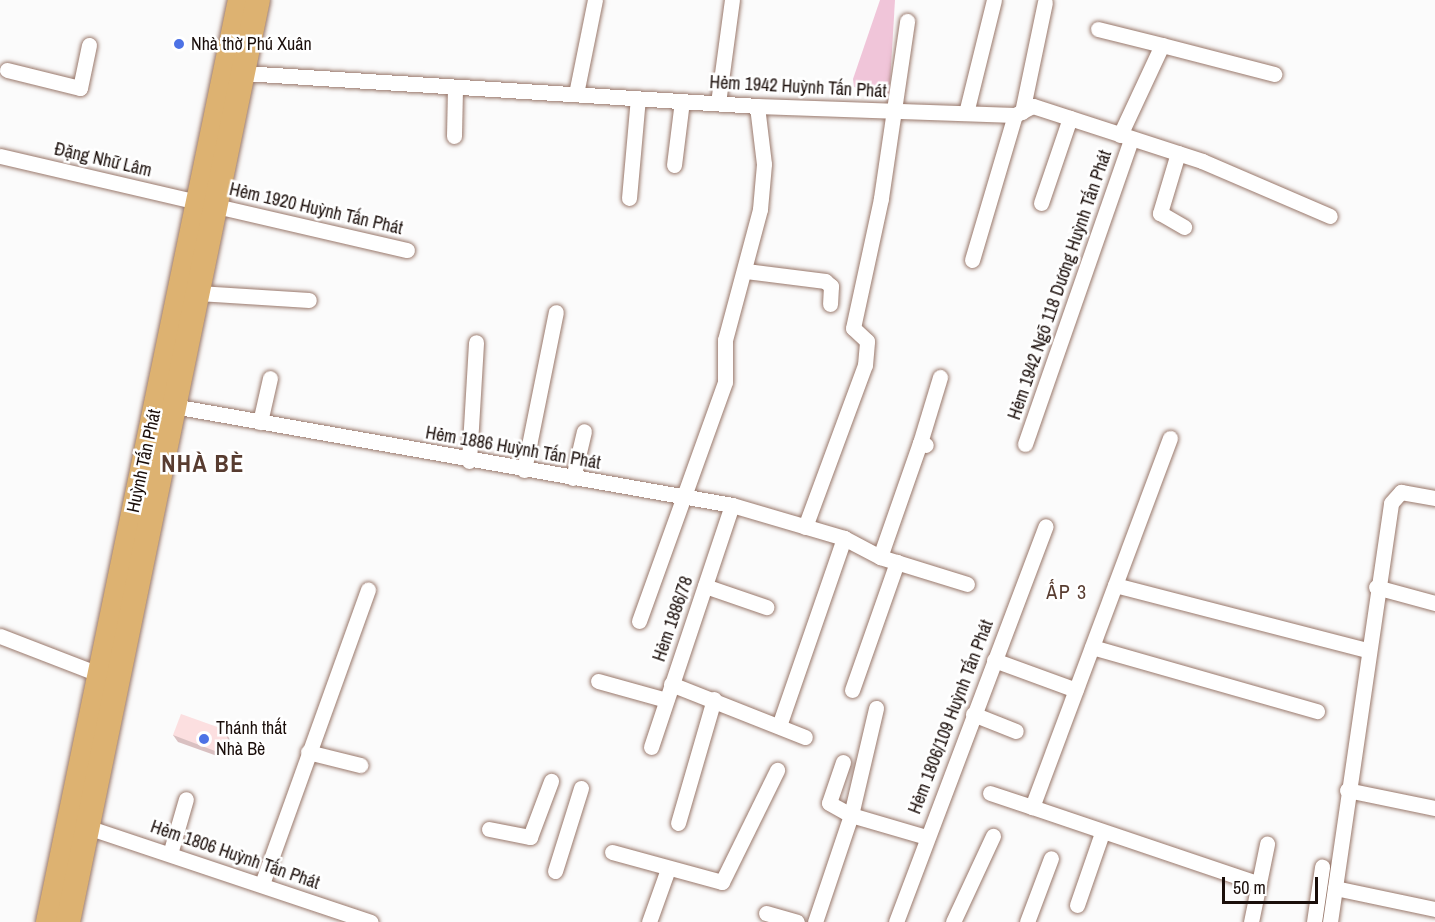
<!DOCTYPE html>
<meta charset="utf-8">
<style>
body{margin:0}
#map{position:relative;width:1435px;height:922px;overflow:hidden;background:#fbfbfb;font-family:"Archivo Narrow",sans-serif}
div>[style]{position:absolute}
.water>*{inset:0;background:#f0c5d9}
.roads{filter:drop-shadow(0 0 2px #99786b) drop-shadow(0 0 2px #99786b)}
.street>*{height:15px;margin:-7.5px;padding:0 7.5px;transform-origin:7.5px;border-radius:7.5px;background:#fff}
.primary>*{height:24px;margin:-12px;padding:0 12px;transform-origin:12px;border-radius:12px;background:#ddb271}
.wall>*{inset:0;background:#d9c0c1}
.building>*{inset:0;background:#fcdfe0}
.dots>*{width:16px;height:16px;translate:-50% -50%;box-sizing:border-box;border:3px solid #fff;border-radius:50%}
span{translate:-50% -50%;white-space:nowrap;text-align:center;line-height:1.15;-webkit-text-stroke:5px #fff;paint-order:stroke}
.poi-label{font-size:18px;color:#1a0e0a}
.left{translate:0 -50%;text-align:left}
.street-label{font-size:18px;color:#1a0e0a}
.neighbourhood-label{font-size:20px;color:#583c30;letter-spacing:1.5px}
.district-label{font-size:24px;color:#583c30;font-weight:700;letter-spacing:1.5px}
.scale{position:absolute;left:1222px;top:877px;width:96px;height:27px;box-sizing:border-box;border:3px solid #1a0e0a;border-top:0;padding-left:8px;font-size:18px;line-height:21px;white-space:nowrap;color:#1a0e0a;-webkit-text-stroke:4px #fff;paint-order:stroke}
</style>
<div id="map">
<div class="water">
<i style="clip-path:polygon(880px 0,895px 0,889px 100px,854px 87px,853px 79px)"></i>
</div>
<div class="roads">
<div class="street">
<i style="left:1098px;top:29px;width:66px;rotate:14deg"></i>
<i style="left:7px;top:70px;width:75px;rotate:13.9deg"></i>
<i style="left:80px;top:88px;width:44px;rotate:-78.2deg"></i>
<i style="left:243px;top:73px;width:515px;rotate:3.67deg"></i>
<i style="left:757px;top:106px;width:258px;rotate:2deg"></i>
<i style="left:1015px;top:115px;width:20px;rotate:-27deg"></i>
<i style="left:1033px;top:106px;width:178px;rotate:18deg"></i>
<i style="left:1202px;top:161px;width:139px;rotate:23.3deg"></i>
<i style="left:576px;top:94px;width:96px;rotate:-78.6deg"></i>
<i style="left:718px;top:103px;width:104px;rotate:-82.3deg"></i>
<i style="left:1022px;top:112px;width:112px;rotate:-78.2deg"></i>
<i style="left:966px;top:113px;width:116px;rotate:-76.1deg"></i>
<i style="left:1120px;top:135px;width:99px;rotate:-65deg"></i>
<i style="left:1162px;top:45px;width:116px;rotate:14.5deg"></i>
<i style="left:454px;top:136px;width:48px;rotate:-88.8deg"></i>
<i style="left:1178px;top:153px;width:63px;rotate:106.7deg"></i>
<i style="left:1160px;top:213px;width:28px;rotate:30deg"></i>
<i style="left:0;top:156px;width:202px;rotate:13.1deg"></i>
<i style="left:674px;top:165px;width:64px;rotate:-82.9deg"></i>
<i style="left:629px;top:198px;width:100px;rotate:-84.9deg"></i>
<i style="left:1041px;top:203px;width:90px;rotate:-71.2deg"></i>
<i style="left:216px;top:206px;width:196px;rotate:13deg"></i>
<i style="left:972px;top:260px;width:151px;rotate:-73.5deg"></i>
<i style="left:746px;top:271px;width:80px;rotate:7.2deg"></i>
<i style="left:825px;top:281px;width:8px;rotate:40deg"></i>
<i style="left:831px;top:286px;width:18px;rotate:93deg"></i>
<i style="left:198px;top:293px;width:111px;rotate:3.6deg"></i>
<i style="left:173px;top:406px;width:568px;rotate:10.04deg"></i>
<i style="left:732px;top:505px;width:117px;rotate:16.4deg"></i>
<i style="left:844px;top:538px;width:41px;rotate:27.8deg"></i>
<i style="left:880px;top:557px;width:91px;rotate:17.2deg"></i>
<i style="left:260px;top:422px;width:45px;rotate:-77.2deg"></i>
<i style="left:1170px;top:438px;width:394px;rotate:110.5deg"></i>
<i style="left:1032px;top:807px;width:240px;rotate:18.7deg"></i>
<i style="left:920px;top:443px;width:69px;rotate:-73.1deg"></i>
<i style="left:1025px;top:444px;width:323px;rotate:-70.8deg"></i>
<i style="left:469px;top:461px;width:119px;rotate:-86.6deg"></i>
<i style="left:524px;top:470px;width:161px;rotate:-78.6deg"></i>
<i style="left:573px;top:478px;width:48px;rotate:-76.8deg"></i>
<i style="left:805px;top:527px;width:173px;rotate:-69.7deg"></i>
<i style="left:865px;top:365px;width:24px;rotate:-85deg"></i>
<i style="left:867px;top:341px;width:19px;rotate:-137deg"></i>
<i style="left:853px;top:328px;width:133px;rotate:-77.8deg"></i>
<i style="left:881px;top:198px;width:179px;rotate:-81.6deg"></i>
<i style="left:880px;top:557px;width:121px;rotate:-70.7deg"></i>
<i style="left:920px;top:443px;width:6px;rotate:18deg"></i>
<i style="left:1115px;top:585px;width:260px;rotate:14.5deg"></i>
<i style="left:705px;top:586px;width:65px;rotate:19deg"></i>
<i style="left:1376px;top:587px;width:61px;rotate:15.2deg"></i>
<i style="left:639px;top:621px;width:254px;rotate:-70.2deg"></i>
<i style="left:725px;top:382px;width:42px;rotate:-90deg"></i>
<i style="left:725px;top:340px;width:136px;rotate:-75deg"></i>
<i style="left:760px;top:209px;width:45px;rotate:-84.9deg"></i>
<i style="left:764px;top:164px;width:58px;rotate:-96.9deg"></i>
<i style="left:0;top:636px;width:114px;rotate:21.1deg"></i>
<i style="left:1092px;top:647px;width:234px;rotate:15.9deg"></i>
<i style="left:994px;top:660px;width:87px;rotate:20.1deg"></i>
<i style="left:598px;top:681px;width:71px;rotate:15.6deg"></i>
<i style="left:671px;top:684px;width:144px;rotate:21.6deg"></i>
<i style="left:852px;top:690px;width:136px;rotate:-70.6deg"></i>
<i style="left:973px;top:714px;width:46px;rotate:21.6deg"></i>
<i style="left:780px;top:723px;width:196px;rotate:-70.9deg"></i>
<i style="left:651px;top:747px;width:255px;rotate:-71.5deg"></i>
<i style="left:308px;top:752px;width:54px;rotate:14deg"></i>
<i style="left:843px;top:762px;width:43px;rotate:108.9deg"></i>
<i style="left:829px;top:803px;width:25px;rotate:29deg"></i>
<i style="left:851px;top:815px;width:110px;rotate:-76.8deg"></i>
<i style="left:1347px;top:790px;width:90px;rotate:11.6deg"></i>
<i style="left:990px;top:793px;width:44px;rotate:18.4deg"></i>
<i style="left:678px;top:823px;width:129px;rotate:-73.8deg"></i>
<i style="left:87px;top:827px;width:299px;rotate:18.5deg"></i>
<i style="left:489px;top:829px;width:42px;rotate:11deg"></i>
<i style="left:530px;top:837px;width:60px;rotate:-69.4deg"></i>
<i style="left:612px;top:852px;width:114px;rotate:15.3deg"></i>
<i style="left:722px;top:882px;width:125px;rotate:-63.8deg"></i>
<i style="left:170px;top:854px;width:57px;rotate:-73.8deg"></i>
<i style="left:555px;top:871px;width:87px;rotate:-72.6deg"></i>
<i style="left:262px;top:884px;width:313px;rotate:-70.2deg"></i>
<i style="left:1335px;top:888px;width:102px;rotate:11.9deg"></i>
<i style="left:1077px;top:905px;width:76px;rotate:-70.9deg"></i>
<i style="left:766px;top:913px;width:32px;rotate:16deg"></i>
<i style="left:649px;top:922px;width:56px;rotate:-70.3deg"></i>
<i style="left:815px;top:922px;width:113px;rotate:-71.4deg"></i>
<i style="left:851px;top:815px;width:78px;rotate:16.3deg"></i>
<i style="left:896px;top:922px;width:423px;rotate:-69.3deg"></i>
<i style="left:953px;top:922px;width:95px;rotate:-65.1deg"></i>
<i style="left:1027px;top:922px;width:68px;rotate:-69.4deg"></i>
<i style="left:1251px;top:922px;width:80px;rotate:-78.4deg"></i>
<i style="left:1314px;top:922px;width:56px;rotate:-81.7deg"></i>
<i style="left:1330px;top:922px;width:423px;rotate:-81.7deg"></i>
<i style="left:1391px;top:503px;width:15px;rotate:-48deg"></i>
<i style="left:1401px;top:492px;width:35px;rotate:10deg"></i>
</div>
<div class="primary">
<i style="left:48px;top:922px;width:942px;rotate:-78.24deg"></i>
<i style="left:68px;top:922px;width:941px;rotate:-78.36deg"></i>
</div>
</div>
<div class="wall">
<i style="clip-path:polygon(173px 735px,228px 736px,233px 746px,220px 757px,178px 742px)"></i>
</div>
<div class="building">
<i style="clip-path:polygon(181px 714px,223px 729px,228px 739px,215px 751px,173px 735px)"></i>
</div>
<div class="dots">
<i style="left:179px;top:44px;background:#4d72e5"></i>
<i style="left:204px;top:739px;background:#4d72e5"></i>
</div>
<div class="poi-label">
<span class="left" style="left:191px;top:44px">Nhà thờ Phú Xuân</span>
<span class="left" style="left:216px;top:739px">Thánh thất<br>Nhà Bè</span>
</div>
<div class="street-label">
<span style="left:798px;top:87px;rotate:3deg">Hẻm 1942 Huỳnh Tấn Phát</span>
<span style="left:103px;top:160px;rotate:13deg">Đặng Nhữ Lâm</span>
<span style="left:316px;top:209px;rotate:13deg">Hẻm 1920 Huỳnh Tấn Phát</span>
<span style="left:1060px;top:285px;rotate:-71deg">Hẻm 1942 Ngõ 118 Dương Huỳnh Tấn Phát</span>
<span style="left:513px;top:448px;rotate:10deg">Hẻm 1886 Huỳnh Tấn Phát</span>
<span style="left:144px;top:461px;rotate:-78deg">Huỳnh Tấn Phát</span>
<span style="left:673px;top:619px;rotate:-71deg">Hẻm 1886/78</span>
<span style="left:951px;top:717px;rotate:-69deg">Hẻm 1806/109 Huỳnh Tấn Phát</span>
<span style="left:235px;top:855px;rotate:19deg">Hẻm 1806 Huỳnh Tấn Phát</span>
</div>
<div class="neighbourhood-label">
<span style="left:1067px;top:591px">ẤP 3</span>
</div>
<div class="district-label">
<span style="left:203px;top:464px">NHÀ BÈ</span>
</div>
<div class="scale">50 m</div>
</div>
